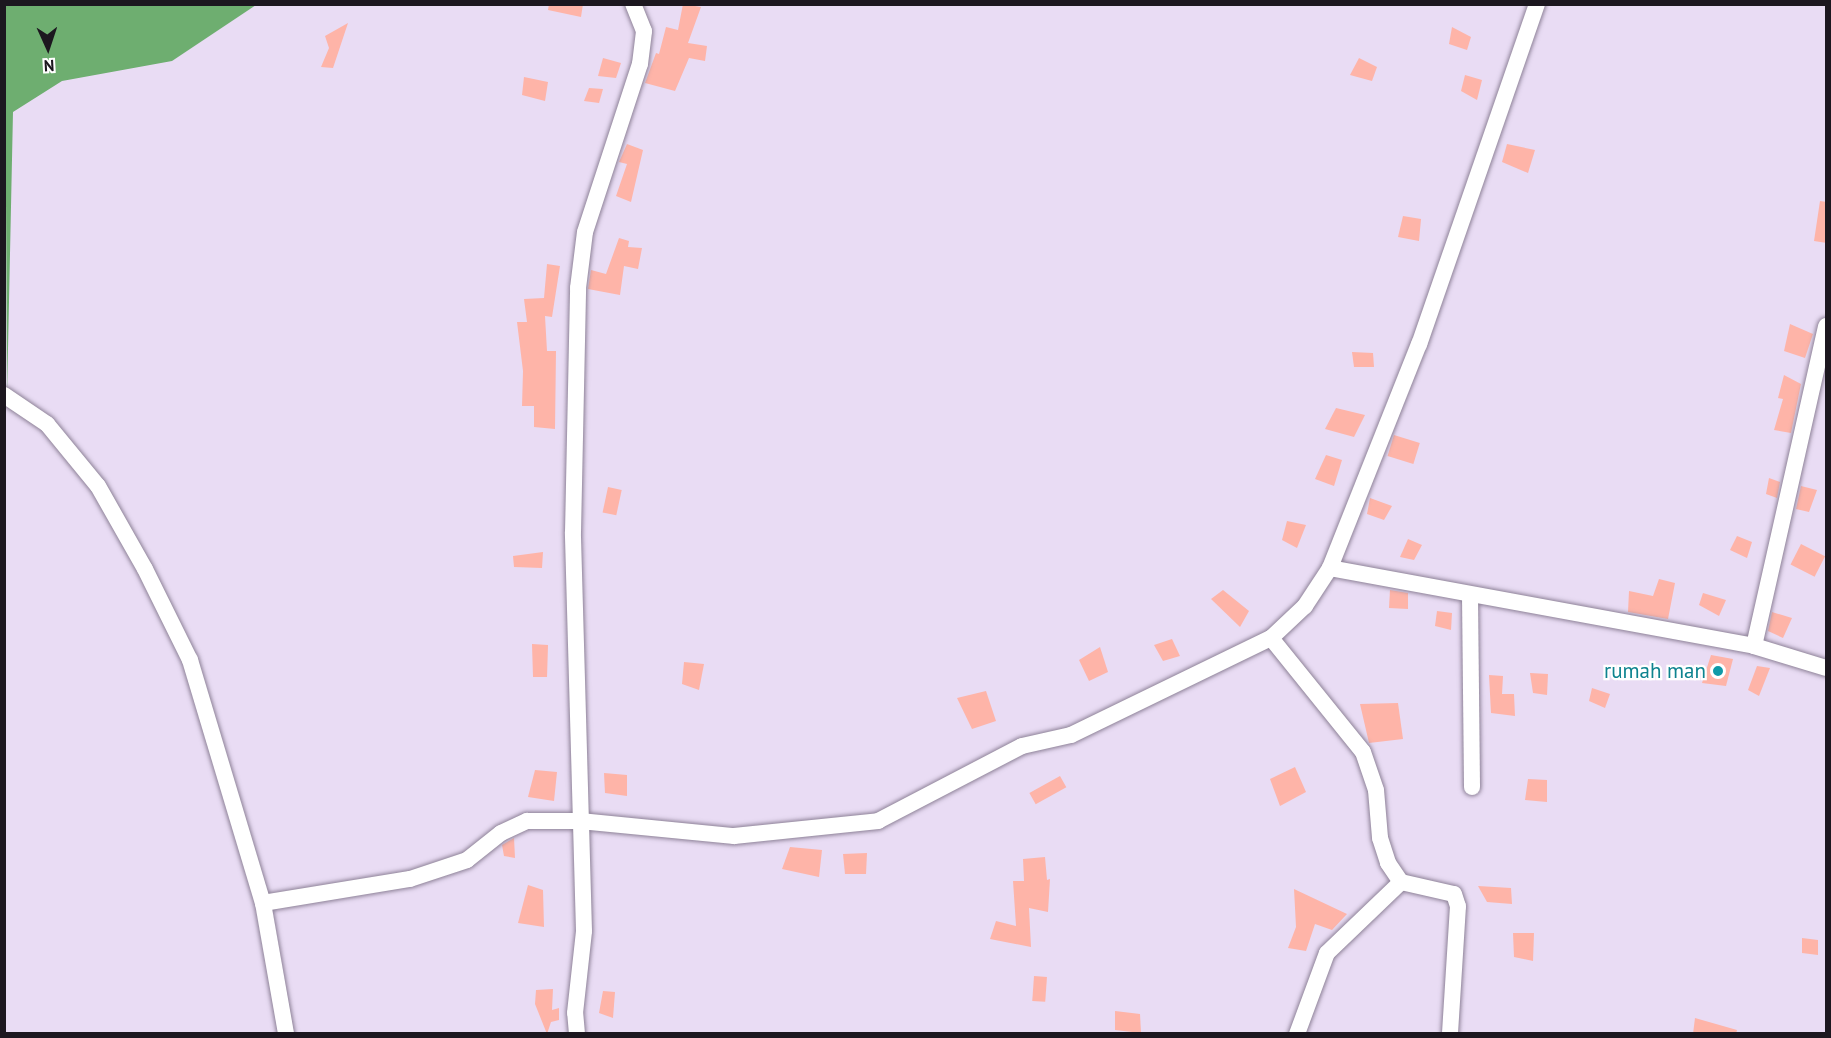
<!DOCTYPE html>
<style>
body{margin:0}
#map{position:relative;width:1831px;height:1038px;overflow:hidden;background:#e9dcf4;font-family:"PT Sans",sans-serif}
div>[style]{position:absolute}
.forest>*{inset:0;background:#6eae70}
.building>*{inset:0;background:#feb4a8;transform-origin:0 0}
.roads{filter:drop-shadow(0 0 2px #8e8298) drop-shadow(0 0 2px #8e8298)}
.minor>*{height:16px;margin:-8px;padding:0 8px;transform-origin:8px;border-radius:8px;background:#fff}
.dots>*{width:16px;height:16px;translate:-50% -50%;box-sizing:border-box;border:3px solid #fff;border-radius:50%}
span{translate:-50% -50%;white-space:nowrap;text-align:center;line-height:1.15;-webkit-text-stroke:4.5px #fff;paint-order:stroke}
.culture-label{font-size:21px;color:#0d838f}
.right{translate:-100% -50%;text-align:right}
.frame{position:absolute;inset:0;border:6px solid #1c171f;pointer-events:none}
.north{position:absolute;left:18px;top:18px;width:60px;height:60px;-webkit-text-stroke:4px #fff;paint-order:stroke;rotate:177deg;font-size:16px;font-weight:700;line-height:24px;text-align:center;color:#1c171f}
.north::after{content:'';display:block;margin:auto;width:21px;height:27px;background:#1c171f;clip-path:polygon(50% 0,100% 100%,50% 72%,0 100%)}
</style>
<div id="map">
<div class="forest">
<i style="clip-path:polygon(5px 5px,256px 5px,172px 61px,62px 81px,13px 112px,7px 396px)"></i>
</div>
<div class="building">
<i style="clip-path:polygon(549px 4px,583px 4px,581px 17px,548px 10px)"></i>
<i style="clip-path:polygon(683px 4px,701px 7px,688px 43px,707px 46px,705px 61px,689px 58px,675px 91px,645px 83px,656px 53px,659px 54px,666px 27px,678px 30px)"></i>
<i style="clip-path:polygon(348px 23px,333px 68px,321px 67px,329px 48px,325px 36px)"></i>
<i style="clip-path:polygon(1452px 27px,1471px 37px,1467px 50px,1449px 44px)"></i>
<i style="clip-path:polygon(603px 58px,621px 63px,616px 78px,598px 76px)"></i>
<i style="clip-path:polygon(1359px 58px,1377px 67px,1372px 81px,1350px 75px)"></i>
<i style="clip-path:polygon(1465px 75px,1482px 80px,1477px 100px,1461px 91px)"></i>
<i style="clip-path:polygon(524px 77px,548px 82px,545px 101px,522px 95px)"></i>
<i style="clip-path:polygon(589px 88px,603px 89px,599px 103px,584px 101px)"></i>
<i style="clip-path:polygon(627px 144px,643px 150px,631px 202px,616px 196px,627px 164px,619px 162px)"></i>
<i style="clip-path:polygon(1507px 144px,1535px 150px,1528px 173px,1502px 162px)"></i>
<i style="clip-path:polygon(1820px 201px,1827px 202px,1827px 243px,1814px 241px)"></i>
<i style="clip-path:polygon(1403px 216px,1421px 219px,1419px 241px,1398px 237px)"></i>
<i style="clip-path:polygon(619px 238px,629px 241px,628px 247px,642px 248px,638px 269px,624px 266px,620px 295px,588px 289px,591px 270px,606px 274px)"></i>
<i style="clip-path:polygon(547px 264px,560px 266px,552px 317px,545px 316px,547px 351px,556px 351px,555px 429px,534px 427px,534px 406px,522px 406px,523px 371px,517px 322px,527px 322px,524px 299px,544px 298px)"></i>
<i style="clip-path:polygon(1790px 324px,1813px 334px,1805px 358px,1784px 351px)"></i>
<i style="clip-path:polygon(1352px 352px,1373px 353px,1374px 367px,1354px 367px)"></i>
<i style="clip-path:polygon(1784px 375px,1801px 384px,1791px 433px,1774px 430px,1783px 399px,1778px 398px)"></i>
<i style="clip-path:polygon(1336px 408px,1365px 415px,1354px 437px,1325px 429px)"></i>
<i style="left:1394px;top:435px;width:27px;height:22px;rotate:17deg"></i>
<i style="clip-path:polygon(1326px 455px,1342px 460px,1334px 486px,1315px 479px)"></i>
<i style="clip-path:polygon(1769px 478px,1780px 482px,1777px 498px,1766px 494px)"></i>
<i style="clip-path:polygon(1801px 486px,1817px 490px,1809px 512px,1796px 509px)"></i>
<i style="left:608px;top:487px;width:14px;height:26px;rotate:12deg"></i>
<i style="clip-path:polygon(1370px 498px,1392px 506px,1384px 520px,1367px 514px)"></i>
<i style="clip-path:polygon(1287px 521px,1306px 525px,1297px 548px,1282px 540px)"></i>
<i style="clip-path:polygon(1737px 536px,1752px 542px,1747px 558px,1730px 550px)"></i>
<i style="clip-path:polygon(1408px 539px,1422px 545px,1414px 560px,1400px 557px)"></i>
<i style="left:1801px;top:544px;width:27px;height:23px;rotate:27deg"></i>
<i style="clip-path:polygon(543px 552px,542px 568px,514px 567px,513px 556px)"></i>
<i style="clip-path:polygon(1659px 579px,1675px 583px,1668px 619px,1628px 612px,1629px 591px,1653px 596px)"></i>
<i style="clip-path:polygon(1223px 590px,1249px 611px,1240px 627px,1211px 599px)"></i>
<i style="clip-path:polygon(1390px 590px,1408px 593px,1408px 609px,1389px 608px)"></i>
<i style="clip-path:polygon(1703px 593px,1726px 600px,1719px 616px,1699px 605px)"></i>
<i style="clip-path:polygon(1437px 611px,1452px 613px,1451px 630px,1435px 626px)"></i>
<i style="clip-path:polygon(1772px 612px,1792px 618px,1783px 638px,1768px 631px)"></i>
<i style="clip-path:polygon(1172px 639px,1180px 656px,1163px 661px,1154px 645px)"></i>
<i style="clip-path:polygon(532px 644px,548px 645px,547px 677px,533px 677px)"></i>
<i style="clip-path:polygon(1100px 647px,1108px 672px,1089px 681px,1079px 660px)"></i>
<i style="clip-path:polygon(1711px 655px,1733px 659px,1726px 686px,1702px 683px)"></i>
<i style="clip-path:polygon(684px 662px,704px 664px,699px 690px,682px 684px)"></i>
<i style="clip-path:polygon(1757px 666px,1770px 668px,1759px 696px,1748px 690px)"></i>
<i style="clip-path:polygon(1530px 673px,1548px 674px,1547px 695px,1533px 693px)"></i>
<i style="clip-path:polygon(1489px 675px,1503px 676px,1502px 694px,1514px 694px,1515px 716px,1491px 713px)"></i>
<i style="clip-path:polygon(1592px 688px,1610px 694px,1605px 708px,1589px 701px)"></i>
<i style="clip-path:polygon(986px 691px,996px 721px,972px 729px,957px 698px)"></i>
<i style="clip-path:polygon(1398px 703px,1403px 739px,1369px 743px,1360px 704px)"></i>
<i style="clip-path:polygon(1295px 767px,1306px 792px,1280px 806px,1270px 779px)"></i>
<i style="clip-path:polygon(535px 770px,557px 772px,554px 801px,528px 797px)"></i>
<i style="clip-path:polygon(604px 773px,627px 775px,627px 796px,605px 793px)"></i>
<i style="left:1060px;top:776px;width:13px;height:35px;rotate:61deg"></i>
<i style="clip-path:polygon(1528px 779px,1547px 780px,1547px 802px,1525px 800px)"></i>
<i style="clip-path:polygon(514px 838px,515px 858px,504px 856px,502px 845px)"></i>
<i style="clip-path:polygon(790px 847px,822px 850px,819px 877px,782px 869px)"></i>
<i style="clip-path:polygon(867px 853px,866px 874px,845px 874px,843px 854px)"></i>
<i style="clip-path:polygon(1045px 857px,1047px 880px,1050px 879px,1048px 912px,1029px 908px,1031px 947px,990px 939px,996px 921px,1016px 926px,1013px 881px,1024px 881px,1023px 859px)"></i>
<i style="clip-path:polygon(528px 885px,543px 890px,544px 927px,518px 923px)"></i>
<i style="clip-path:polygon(1478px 886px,1511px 888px,1512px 904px,1487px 902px)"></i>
<i style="clip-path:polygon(1294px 889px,1347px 914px,1332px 930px,1315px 924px,1306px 951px,1288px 948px,1296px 927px)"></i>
<i style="clip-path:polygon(1513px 933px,1534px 933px,1533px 961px,1514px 957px)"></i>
<i style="clip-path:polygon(1802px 938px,1818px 940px,1818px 955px,1802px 953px)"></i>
<i style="left:1034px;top:976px;width:13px;height:25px;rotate:4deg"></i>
<i style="clip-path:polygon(553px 989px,552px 1010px,559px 1008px,559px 1020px,551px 1022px,547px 1034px,535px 1004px,536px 990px)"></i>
<i style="clip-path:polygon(603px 991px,615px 992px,613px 1018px,599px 1013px)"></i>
<i style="clip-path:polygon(1115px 1011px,1140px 1014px,1141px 1033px,1115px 1030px)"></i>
<i style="clip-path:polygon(1695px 1018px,1737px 1030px,1736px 1034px,1693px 1034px)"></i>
</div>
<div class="roads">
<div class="minor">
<i style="left:1537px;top:4px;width:360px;rotate:109.1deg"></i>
<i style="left:1419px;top:344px;width:241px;rotate:111.7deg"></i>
<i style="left:1330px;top:568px;width:431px;rotate:10.4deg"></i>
<i style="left:1754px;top:646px;width:75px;rotate:17deg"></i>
<i style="left:4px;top:395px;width:52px;rotate:34deg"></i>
<i style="left:47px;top:424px;width:80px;rotate:50.6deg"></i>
<i style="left:98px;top:486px;width:95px;rotate:60.5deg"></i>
<i style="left:145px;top:569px;width:102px;rotate:63.7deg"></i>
<i style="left:190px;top:660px;width:254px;rotate:73.3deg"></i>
<i style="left:263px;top:903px;width:133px;rotate:80deg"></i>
<i style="left:1470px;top:595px;width:192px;rotate:89.4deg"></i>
<i style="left:1271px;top:638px;width:146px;rotate:51.1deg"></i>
<i style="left:1363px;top:752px;width:40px;rotate:71.1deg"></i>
<i style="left:1376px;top:790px;width:48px;rotate:85.2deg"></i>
<i style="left:1380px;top:838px;width:26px;rotate:72deg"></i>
<i style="left:1388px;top:863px;width:23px;rotate:56deg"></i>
<i style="left:1401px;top:882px;width:54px;rotate:12.8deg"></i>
<i style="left:1454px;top:894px;width:13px;rotate:72deg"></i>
<i style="left:1458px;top:906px;width:128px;rotate:93.6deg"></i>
<i style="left:1754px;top:646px;width:328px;rotate:-77.3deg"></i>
<i style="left:263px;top:903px;width:149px;rotate:-9.3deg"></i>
<i style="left:410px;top:879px;width:60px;rotate:-18.4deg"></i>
<i style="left:467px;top:860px;width:43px;rotate:-38.5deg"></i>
<i style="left:501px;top:833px;width:29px;rotate:-25deg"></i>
<i style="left:527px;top:821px;width:53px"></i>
<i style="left:580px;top:821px;width:155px;rotate:5.6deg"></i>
<i style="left:734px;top:836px;width:145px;rotate:-5.9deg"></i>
<i style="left:878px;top:821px;width:162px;rotate:-27.5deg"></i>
<i style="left:1022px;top:746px;width:50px;rotate:-12.7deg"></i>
<i style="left:1071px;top:735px;width:222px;rotate:-25.9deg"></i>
<i style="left:1271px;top:638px;width:47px;rotate:-43.3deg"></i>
<i style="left:1305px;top:606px;width:45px;rotate:-56.7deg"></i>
<i style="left:577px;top:1034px;width:21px;rotate:-95deg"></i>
<i style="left:575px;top:1013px;width:82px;rotate:-83.7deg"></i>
<i style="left:584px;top:931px;width:399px;rotate:-91.6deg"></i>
<i style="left:573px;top:532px;width:244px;rotate:-88.8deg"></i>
<i style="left:578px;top:288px;width:56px;rotate:-82.9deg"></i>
<i style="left:585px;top:232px;width:177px;rotate:-71.9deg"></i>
<i style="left:640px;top:64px;width:33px;rotate:-83deg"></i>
<i style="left:644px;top:31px;width:29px;rotate:-112deg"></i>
<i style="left:1297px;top:1034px;width:86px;rotate:-69.7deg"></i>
<i style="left:1327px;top:953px;width:103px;rotate:-43.8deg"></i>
</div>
</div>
<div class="dots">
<i style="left:1718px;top:671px;background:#0f9aa8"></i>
</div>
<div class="culture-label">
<span class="right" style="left:1706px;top:671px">rumah man</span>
</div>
<div class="frame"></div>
<div class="north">N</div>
</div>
